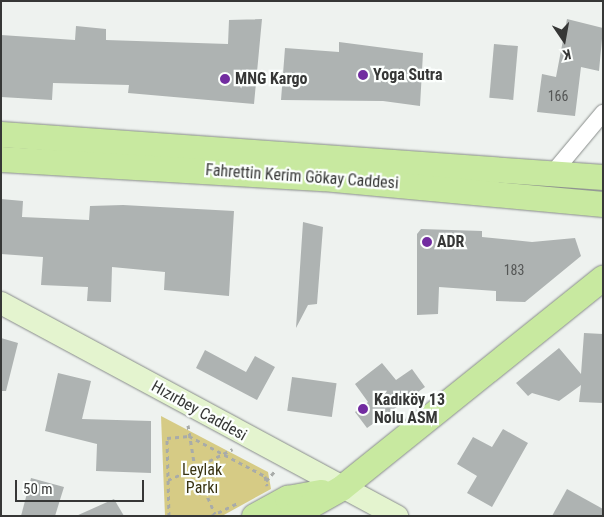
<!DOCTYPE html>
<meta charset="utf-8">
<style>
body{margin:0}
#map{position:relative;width:604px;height:517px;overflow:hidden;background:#eef2ef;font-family:"Roboto Condensed",sans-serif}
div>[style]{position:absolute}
.green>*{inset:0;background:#d6cb85}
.building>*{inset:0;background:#aeb3b2;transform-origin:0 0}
.path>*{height:3px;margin-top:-1.5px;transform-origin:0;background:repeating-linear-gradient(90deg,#a8aba9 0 4px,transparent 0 8px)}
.roads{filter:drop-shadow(0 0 1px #888c8a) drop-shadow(0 0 1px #888c8a)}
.street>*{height:16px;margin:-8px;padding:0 8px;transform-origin:8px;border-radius:8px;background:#fff}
.secondary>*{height:22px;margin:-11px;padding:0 11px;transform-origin:11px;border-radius:11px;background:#e4f4cf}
.primary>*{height:25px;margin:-12.5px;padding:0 12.5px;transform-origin:12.5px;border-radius:12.5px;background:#c8e9a0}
.dots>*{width:14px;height:14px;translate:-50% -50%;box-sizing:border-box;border:2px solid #fcfffd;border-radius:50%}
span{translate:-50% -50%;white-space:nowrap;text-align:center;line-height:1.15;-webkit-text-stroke:4.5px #fcfffd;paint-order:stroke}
.number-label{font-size:14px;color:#545655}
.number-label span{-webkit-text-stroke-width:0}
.poi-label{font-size:16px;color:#363736;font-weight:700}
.left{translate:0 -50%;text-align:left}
.street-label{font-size:16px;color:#363736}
.park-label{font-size:16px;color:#3a3413}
.frame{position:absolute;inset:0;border:2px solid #363736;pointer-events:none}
.north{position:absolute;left:539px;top:15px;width:50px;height:50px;-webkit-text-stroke:4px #fcfffd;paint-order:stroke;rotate:168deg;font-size:14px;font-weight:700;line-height:20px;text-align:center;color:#363736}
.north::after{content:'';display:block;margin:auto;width:18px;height:22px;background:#363736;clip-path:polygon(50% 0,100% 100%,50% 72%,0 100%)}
.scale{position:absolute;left:15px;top:480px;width:129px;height:22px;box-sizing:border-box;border:2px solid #363736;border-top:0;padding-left:6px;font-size:15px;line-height:18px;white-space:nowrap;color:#363736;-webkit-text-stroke:4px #fcfffd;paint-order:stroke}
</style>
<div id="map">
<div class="green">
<i style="clip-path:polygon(161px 416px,268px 472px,271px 489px,222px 516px,165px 516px)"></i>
</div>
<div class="building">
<i style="clip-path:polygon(262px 19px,254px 104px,128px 93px,129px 85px,53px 83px,52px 100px,1px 97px,1px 35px,75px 40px,76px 26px,106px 29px,106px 40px,228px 44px,229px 20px)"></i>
<i style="clip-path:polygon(567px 19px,603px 28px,599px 71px,581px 67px,575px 116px,537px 112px,542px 74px,556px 77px)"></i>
<i style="clip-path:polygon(339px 42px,423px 53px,420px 106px,383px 101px,281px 100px,285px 48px,339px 52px)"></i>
<i style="left:494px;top:44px;width:24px;height:54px;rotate:5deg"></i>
<i style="clip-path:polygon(1px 199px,23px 201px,22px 217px,89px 220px,90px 206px,123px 205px,234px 211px,229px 296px,164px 290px,165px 272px,112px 267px,111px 302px,87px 301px,88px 287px,41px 285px,43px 257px,1px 254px)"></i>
<i style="clip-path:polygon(303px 222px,323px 227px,317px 304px,308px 305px,296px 328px)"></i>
<i style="clip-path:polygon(421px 229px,482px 231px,482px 237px,532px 242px,575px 238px,581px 256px,525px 302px,496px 301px,496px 291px,439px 287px,438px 314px,417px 315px,417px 234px)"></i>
<i style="clip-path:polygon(584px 333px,603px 334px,603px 403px,579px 402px,581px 385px,559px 401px,532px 393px,528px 396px,516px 383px,559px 348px,581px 374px)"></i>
<i style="clip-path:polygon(1px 338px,18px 343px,6px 391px,1px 391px)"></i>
<i style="clip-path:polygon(205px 350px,246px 372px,255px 356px,275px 367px,257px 400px,196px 368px)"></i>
<i style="clip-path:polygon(382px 363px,396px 380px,412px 369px,425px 387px,367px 428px,355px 412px,368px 402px,355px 384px)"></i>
<i style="clip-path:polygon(58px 373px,91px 381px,82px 419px,151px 421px,151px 473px,96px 471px,97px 444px,45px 431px)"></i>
<i style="left:292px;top:377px;width:45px;height:34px;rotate:8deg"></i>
<i style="clip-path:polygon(503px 429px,528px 443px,492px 507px,467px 493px,477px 476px,457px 464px,473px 437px,492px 447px)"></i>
<i style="clip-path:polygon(31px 478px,64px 487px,55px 516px,21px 516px)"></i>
<i style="clip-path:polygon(567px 489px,603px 509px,603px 516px,552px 516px)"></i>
<i style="clip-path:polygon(114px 499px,124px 516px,76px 516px)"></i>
</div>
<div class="path">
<i style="left:188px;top:425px;width:44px;rotate:80.8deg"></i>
<i style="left:195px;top:468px;width:42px;rotate:-26.6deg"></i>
<i style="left:168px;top:480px;width:30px;rotate:-24deg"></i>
<i style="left:195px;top:468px;width:50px;rotate:66.5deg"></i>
<i style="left:266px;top:481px;width:15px;rotate:-48deg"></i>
<i style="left:169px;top:516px;width:78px;rotate:-91.5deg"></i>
<i style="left:167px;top:438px;width:22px;rotate:-5deg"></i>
<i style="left:189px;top:436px;width:86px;rotate:27.8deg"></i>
<i style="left:265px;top:476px;width:10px;rotate:79deg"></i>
<i style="left:211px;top:516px;width:30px;rotate:-26deg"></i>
</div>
<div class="roads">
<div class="street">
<i style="left:552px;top:174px;width:80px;rotate:-50.1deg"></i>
</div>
<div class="secondary">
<i style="left:1px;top:303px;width:450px;rotate:28.3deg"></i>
</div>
<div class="primary">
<i style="left:1px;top:134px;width:604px;rotate:4.09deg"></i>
<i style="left:1px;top:159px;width:323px;rotate:3.4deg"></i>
<i style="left:323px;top:178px;width:281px;rotate:5.3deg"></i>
<i style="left:254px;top:516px;width:38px;rotate:-29deg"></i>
<i style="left:287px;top:498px;width:35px;rotate:-10deg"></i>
<i style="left:291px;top:516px;width:57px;rotate:-29.2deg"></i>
<i style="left:341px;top:488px;width:336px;rotate:-38.8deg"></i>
</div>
</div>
<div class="dots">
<i style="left:363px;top:75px;background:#722ca0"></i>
<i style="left:225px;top:79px;background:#722ca0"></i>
<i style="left:427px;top:242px;background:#722ca0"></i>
<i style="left:363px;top:409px;background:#722ca0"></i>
</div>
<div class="number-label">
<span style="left:558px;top:96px">166</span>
<span style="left:514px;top:270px">183</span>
</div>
<div class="poi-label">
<span class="left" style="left:373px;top:75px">Yoga Sutra</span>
<span class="left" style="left:235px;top:79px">MNG Kargo</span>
<span class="left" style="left:437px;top:242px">ADR</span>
<span class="left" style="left:374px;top:409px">Kadıköy 13<br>Nolu ASM</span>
</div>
<div class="street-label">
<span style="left:302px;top:177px;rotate:4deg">Fahrettin Kerim Gökay Caddesi</span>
<span style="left:199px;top:411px;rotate:29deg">Hızırbey Caddesi</span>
</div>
<div class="park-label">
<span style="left:202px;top:479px">Leylak<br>Parkı</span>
</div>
<div class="frame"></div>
<div class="north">K</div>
<div class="scale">50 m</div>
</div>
